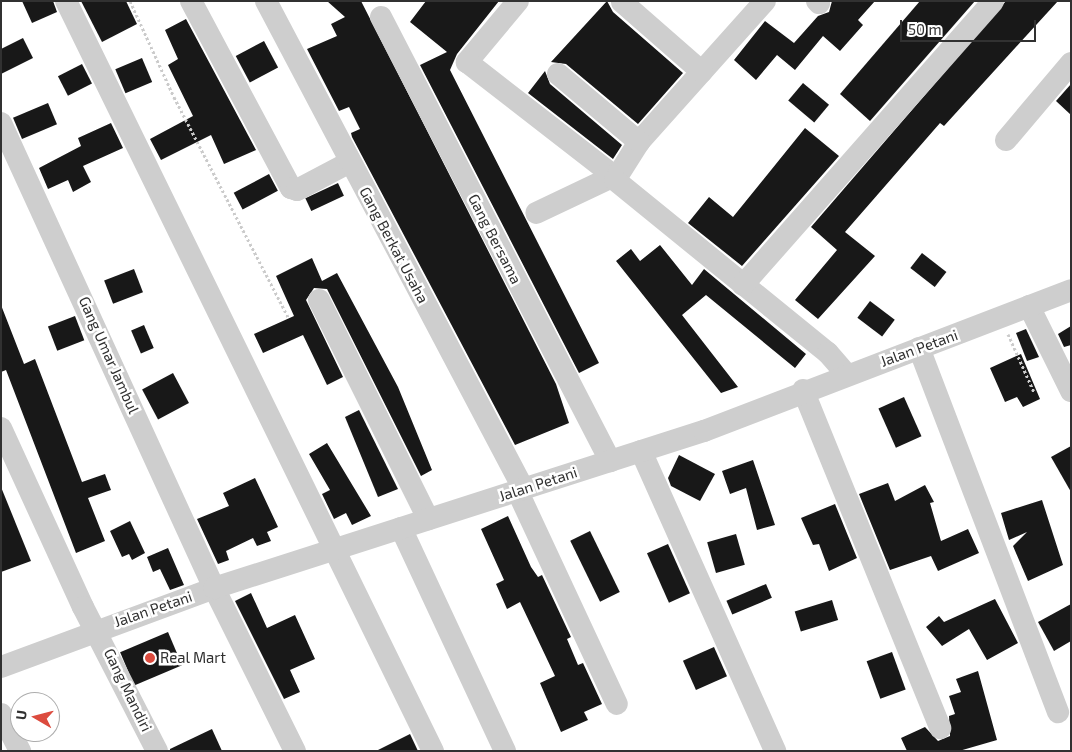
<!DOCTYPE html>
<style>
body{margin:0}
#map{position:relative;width:1072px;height:752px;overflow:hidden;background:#fff;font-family:"Exo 2",sans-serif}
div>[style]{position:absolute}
.building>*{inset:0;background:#181818;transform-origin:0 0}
.path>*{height:3px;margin-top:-1.5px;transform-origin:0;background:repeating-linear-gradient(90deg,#cbcbcb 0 2.5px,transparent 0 5px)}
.minor>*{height:22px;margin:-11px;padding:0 11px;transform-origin:11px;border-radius:11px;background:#cecece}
.dots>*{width:14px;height:14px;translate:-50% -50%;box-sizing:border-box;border:2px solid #fff;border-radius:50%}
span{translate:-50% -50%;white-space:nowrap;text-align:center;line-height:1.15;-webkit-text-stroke:5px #fff;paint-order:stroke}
.street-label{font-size:15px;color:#313131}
.poi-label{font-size:15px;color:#313131}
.left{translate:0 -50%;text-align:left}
.frame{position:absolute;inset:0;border:2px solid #313131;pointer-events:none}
.north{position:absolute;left:10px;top:692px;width:50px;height:50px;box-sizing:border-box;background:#fff;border:1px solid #adadad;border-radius:50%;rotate:278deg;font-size:14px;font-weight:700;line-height:20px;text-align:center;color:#313131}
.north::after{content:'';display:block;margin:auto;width:18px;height:22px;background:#dc4b3e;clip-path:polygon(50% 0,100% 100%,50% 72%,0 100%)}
.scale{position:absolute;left:900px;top:20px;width:136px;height:22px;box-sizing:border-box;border:2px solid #313131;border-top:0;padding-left:6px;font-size:15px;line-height:18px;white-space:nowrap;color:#313131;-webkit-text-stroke:4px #fff;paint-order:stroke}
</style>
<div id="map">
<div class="building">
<i style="clip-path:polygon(22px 1px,53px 1px,57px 12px,32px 23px)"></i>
<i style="clip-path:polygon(81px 1px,126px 1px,137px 24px,102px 42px)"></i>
<i style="clip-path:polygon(327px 1px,361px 1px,556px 384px,569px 423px,515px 445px,352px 137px,351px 133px,360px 129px,349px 107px,339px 111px,307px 49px,337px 36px,331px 24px,345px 17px)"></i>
<i style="clip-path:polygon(426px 1px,499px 1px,457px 54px,450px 70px,599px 363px,579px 373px,420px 65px,447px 52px,410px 22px)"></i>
<i style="clip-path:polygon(607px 1px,613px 12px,683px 73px,638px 124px,566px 64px,551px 62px)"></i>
<i style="clip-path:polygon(832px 1px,875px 1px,858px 20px,863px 25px,840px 51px,823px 36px,795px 70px,777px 55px,756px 80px,734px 60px,765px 21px,794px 43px,818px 16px,829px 12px)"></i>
<i style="clip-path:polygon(920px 1px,975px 1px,870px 121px,840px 94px)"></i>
<i style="clip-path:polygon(1006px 1px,1058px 1px,944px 126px,940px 123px,845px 232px,875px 256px,818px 319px,795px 300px,837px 250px,811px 227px)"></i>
<i style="clip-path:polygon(186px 19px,256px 150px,224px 164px,211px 135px,161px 160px,150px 139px,193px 116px,168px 65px,178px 59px,165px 30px)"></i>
<i style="clip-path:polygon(23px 38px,33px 58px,1px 74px,1px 49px)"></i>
<i style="left:264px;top:41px;width:30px;height:32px;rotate:62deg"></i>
<i style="left:142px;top:58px;width:26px;height:29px;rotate:67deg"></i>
<i style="left:82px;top:64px;width:22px;height:27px;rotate:63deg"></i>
<i style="clip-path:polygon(545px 71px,550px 84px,622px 145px,613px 159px,528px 93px)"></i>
<i style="left:803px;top:83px;width:34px;height:23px;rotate:40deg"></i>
<i style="clip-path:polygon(1071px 84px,1071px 115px,1056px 101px)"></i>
<i style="left:48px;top:103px;width:23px;height:38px;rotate:67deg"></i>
<i style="clip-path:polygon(111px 123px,123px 148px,83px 166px,91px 182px,73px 192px,68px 180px,48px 189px,39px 168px,81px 146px,78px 138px)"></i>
<i style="clip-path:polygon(805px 128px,839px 156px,742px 266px,688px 223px,709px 197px,733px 217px)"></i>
<i style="left:269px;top:174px;width:19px;height:40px;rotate:62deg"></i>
<i style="left:338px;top:183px;width:14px;height:36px;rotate:65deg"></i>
<i style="clip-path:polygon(660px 245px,692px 285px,704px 269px,806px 354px,795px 368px,706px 295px,682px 315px,738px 387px,721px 393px,616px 261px,631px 249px,640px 261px)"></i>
<i style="left:922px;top:253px;width:31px;height:19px;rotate:38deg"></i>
<i style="clip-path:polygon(312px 258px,322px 281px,337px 273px,398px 387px,432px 470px,421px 476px,327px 289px,314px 288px,306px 300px,343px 377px,327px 385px,303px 335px,263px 353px,254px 334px,294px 316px,276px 276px)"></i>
<i style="left:134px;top:269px;width:25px;height:32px;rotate:69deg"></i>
<i style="left:870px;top:301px;width:31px;height:21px;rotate:37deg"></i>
<i style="clip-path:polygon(1px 305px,24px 364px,35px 359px,82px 482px,105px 474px,111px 490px,88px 498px,105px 541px,76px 553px,6px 370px,1px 372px)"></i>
<i style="left:75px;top:316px;width:26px;height:29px;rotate:69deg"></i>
<i style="left:144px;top:325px;width:25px;height:14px;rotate:67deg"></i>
<i style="clip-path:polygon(1071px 326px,1071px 345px,1064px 347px,1058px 334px)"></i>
<i style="clip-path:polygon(1026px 329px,1039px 357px,1027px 361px,1016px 333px)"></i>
<i style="clip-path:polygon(1021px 354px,1040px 399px,1023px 407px,1017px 397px,1005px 402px,990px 368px)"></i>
<i style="left:173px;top:373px;width:34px;height:35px;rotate:62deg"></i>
<i style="left:904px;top:397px;width:43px;height:28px;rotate:66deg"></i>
<i style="clip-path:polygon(359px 410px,398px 489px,378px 497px,345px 417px)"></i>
<i style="clip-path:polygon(327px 443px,371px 516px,352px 525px,346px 513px,334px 519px,322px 494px,330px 490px,309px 454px)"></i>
<i style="clip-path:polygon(1071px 446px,1071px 492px,1051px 457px)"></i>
<i style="clip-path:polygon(679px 455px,715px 474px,700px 501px,671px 486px,668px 478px)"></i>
<i style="clip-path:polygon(753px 460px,775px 525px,757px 530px,746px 488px,730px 494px,722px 471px)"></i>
<i style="clip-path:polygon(255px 478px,278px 527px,267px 532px,271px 541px,257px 546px,253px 538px,226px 551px,229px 560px,218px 564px,197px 519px,229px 506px,223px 493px)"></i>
<i style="clip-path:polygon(888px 483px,895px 501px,925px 485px,934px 502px,930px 503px,941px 541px,968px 529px,979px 553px,938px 571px,931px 556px,890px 570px,859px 494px)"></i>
<i style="clip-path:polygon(1px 487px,31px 561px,1px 572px)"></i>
<i style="clip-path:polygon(1042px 500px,1063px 565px,1028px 581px,1013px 546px,1027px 532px,1009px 540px,1001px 513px)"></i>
<i style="clip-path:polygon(835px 504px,857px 558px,829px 571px,819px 544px,813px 545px,801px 518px)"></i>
<i style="clip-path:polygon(508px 516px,531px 567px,538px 577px,542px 575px,571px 637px,567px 639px,578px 665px,583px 663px,602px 704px,584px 712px,588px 720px,561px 732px,540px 683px,555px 676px,520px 602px,507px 609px,496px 584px,504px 580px,481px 529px)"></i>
<i style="clip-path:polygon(130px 521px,145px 553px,132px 560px,129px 554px,122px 557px,110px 531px)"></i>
<i style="left:590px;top:531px;width:68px;height:22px;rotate:64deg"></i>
<i style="left:736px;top:534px;width:32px;height:30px;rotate:74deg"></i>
<i style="left:668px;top:544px;width:54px;height:23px;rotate:66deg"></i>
<i style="clip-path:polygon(168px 548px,184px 585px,170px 590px,160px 569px,153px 572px,147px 557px)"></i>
<i style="left:766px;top:584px;width:15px;height:43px;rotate:67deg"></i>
<i style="clip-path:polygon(251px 593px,267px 628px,295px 615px,315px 659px,290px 670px,300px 692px,284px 699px,235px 601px)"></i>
<i style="clip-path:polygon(995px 599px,1018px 643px,987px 660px,969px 629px,942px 646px,926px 627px,939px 616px,944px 622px)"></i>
<i style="left:832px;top:600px;width:21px;height:39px;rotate:73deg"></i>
<i style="clip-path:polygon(1071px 604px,1071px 641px,1054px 651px,1038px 622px)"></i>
<i style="left:168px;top:632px;width:36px;height:52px;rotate:67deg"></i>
<i style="left:714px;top:647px;width:32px;height:34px;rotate:66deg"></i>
<i style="left:892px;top:652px;width:40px;height:27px;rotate:70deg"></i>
<i style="clip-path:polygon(978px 671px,997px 740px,959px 751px,907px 751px,901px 738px,925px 727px,938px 741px,950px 736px,949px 716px,955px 714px,949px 696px,961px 692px,956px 679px)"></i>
<i style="clip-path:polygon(212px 729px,222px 751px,170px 751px,170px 749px)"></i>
<i style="clip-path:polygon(410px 734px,418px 751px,376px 751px)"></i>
</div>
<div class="path">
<i style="left:130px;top:1px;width:106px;rotate:65.4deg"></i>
<i style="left:174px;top:97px;width:248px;rotate:62.6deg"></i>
<i style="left:1008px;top:334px;width:64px;rotate:65.9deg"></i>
</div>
<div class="minor">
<i style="left:66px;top:1px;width:835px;rotate:63.93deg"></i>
<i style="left:191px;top:1px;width:212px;rotate:61.9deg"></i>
<i style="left:291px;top:188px;width:6px;rotate:18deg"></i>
<i style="left:297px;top:190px;width:60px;rotate:-27.8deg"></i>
<i style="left:266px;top:1px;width:551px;rotate:62.18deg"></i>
<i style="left:518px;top:1px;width:80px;rotate:129.9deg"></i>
<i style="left:467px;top:62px;width:186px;rotate:37.8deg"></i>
<i style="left:614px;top:176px;width:86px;rotate:154.6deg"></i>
<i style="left:765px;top:1px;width:189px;rotate:131.8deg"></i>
<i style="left:639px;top:142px;width:45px;rotate:122.3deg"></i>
<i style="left:615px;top:180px;width:274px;rotate:39.1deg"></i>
<i style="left:828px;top:353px;width:28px;rotate:49deg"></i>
<i style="left:817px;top:1px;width:3px;rotate:45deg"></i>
<i style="left:622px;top:2px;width:106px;rotate:41.2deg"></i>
<i style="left:381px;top:17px;width:500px;rotate:62.7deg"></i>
<i style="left:558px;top:74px;width:106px;rotate:40deg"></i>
<i style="left:1px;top:123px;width:511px;rotate:65.39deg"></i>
<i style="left:214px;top:588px;width:182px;rotate:63.6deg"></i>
<i style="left:1006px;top:140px;width:101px;rotate:-49.8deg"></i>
<i style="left:743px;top:285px;width:378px;rotate:-48.6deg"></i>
<i style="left:319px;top:300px;width:245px;rotate:63.5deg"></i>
<i style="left:1029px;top:306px;width:95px;rotate:63.7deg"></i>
<i style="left:919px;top:348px;width:390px;rotate:69.1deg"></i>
<i style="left:803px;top:390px;width:365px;rotate:67.9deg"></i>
<i style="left:1px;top:428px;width:197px;rotate:65.4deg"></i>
<i style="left:83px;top:607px;width:162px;rotate:62.8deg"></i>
<i style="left:641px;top:451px;width:329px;rotate:65.9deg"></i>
<i style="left:517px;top:490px;width:236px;rotate:65deg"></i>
<i style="left:401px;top:528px;width:246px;rotate:65deg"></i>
<i style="left:1px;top:667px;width:227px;rotate:-20.3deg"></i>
<i style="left:214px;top:588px;width:515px;rotate:-17.77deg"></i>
<i style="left:704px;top:431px;width:393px;rotate:-21deg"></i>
<i style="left:1px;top:714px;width:42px;rotate:62.8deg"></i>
</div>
<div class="dots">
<i style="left:150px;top:658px;background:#dc4b3e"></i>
</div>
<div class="street-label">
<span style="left:495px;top:239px;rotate:63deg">Gang Bersama</span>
<span style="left:394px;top:245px;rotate:62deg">Gang Berkat Usaha</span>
<span style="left:919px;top:348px;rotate:-20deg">Jalan Petani</span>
<span style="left:109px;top:355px;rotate:66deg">Gang Umar Jambul</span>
<span style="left:538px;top:484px;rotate:-18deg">Jalan Petani</span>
<span style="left:153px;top:609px;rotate:-19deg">Jalan Petani</span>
<span style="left:128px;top:690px;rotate:64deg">Gang Mandiri</span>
</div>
<div class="poi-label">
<span class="left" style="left:160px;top:658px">Real Mart</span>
</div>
<div class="frame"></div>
<div class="north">U</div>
<div class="scale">50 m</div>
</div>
